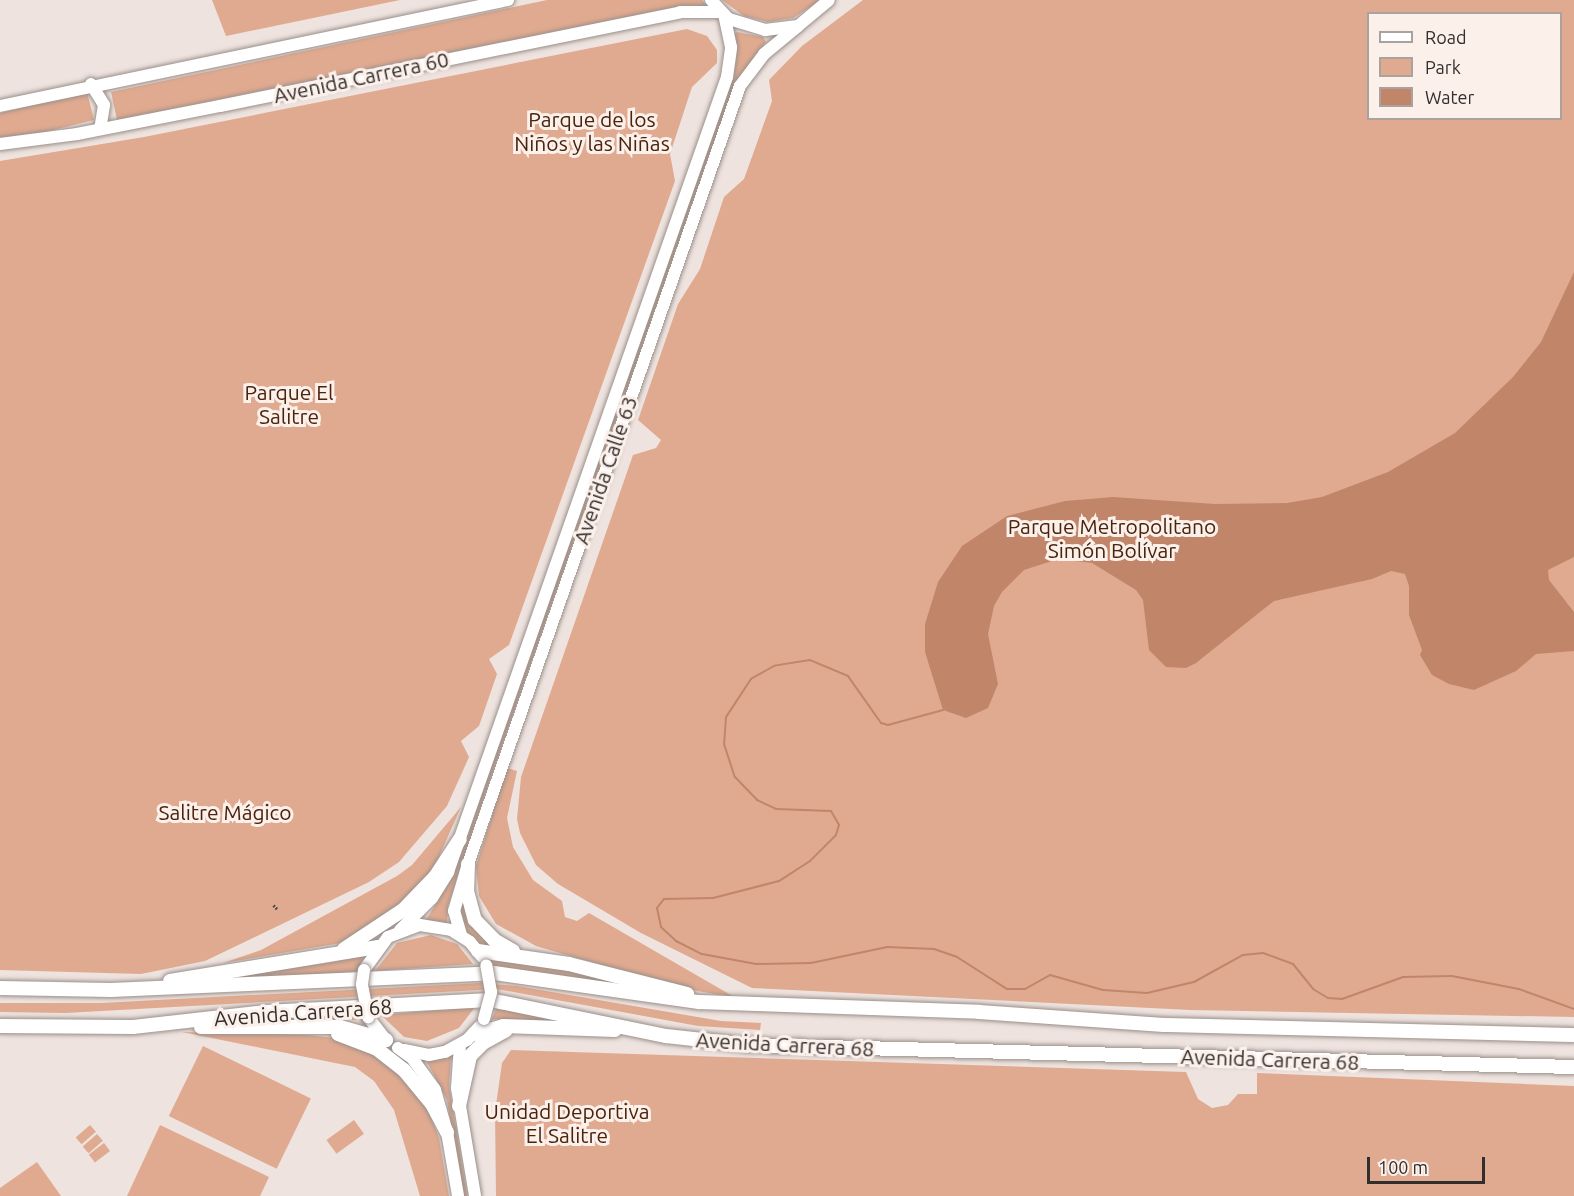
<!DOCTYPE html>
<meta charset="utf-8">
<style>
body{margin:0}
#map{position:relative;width:1574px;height:1196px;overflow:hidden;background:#eee3de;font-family:Ubuntu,sans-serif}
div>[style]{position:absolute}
.green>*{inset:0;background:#e0aa90;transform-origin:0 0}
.water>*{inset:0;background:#c18669}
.stream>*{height:2px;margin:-1px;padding:0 1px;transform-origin:1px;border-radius:1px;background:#c18669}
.roads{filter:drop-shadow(0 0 2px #998f8a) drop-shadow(0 0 2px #998f8a)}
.secondary>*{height:12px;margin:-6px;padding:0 6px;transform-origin:6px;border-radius:6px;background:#fff}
.primary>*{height:14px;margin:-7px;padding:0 7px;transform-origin:7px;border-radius:7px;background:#fff}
.rail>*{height:4.5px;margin-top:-2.25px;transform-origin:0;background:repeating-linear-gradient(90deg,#fcf0eb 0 7px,#4d4846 0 14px);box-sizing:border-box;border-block:2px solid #4d4846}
.bridges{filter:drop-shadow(0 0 2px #998f8a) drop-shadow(0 0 2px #998f8a)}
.secondary-bridge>*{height:12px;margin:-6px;padding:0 6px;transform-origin:6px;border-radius:6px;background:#fff}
span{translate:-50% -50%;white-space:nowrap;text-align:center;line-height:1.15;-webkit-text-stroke:6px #fcf0eb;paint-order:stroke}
.street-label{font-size:21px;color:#322e2c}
.park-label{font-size:21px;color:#4a230d}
.legend{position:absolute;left:1367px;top:12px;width:195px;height:108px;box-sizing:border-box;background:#fcf0eb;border:2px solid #aba29f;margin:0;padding:8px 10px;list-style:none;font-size:18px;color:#322e2c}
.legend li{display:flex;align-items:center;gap:12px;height:30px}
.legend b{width:30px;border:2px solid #aba29f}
.scale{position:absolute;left:1367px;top:1157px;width:118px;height:27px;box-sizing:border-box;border:3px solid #322e2c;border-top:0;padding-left:8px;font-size:18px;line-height:21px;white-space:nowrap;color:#322e2c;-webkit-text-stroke:4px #fcf0eb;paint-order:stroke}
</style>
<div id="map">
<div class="green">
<i style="clip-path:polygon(212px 0,400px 0,226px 36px)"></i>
<i style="clip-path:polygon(547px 0,702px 0,706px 6px,676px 7px,117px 120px,111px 92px)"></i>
<i style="clip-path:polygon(722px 0,821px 0,793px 18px,768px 22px,744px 16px)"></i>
<i style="clip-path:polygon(evenodd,863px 0,1574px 0,1574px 1017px,1190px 1010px,752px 988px,641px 933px,558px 884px,536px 865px,520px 833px,517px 819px,521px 777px,633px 455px,656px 448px,661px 440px,638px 420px,678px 304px,700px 269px,724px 197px,744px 179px,772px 101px,769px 80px,802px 46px,863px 0,1368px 14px,1560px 14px,1560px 118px,1368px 118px,1368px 14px)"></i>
<i style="clip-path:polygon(687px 29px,707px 36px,717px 50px,717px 63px,692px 87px,670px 154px,675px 181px,509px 645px,489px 659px,497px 674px,479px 726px,461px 741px,469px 757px,447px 806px,399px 862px,369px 882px,205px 961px,141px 974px,0 970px,0 161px,144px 137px)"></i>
<i style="clip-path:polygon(737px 32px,763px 37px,766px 42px,736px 82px,707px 161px,490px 779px,448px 906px,447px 924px,426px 920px,452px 878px,734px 74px,737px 51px,733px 34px)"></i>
<i style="clip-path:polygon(87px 92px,94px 120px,45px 132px,0 138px,0 113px)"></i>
<i style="clip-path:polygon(507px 768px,517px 771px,507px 818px,513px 847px,533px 880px,562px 901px,565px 917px,577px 921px,589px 913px,736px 998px,676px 987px,536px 946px,496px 924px,479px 896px,476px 866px)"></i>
<i style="clip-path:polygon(461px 807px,433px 870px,402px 906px,347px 942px,223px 963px,261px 950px,397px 876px,412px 865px)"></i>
<i style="clip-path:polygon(463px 899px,498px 948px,478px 943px,467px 932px,461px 914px)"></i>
<i style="clip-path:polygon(431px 935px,457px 944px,473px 964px,375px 971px,397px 943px)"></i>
<i style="clip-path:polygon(364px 956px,357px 973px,192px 983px,321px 964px)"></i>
<i style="clip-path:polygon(488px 958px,586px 972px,637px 987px,494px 968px)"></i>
<i style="clip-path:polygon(482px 983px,517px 986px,721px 1021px,761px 1023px,760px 1030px,698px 1026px,497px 989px,65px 1013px,0 1012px,0 1003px,101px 1003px)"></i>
<i style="clip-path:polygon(475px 1007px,459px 1028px,427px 1041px,404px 1037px,381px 1015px)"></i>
<i style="clip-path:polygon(497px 1007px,597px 1025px,492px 1019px)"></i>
<i style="clip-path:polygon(362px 1011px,367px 1020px,255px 1019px)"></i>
<i style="clip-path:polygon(182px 1032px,307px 1035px,335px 1038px,376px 1054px,402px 1077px,427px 1107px,439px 1138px,449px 1196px,420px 1196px,394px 1110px,374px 1081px,355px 1067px)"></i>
<i style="left:203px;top:1046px;width:120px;height:78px;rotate:26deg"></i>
<i style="clip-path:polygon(511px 1050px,1186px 1072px,1198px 1099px,1212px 1108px,1228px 1105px,1238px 1094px,1257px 1094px,1257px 1073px,1574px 1086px,1574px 1196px,496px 1196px,495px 1112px,502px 1063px)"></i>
<i style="clip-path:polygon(451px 1056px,449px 1086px,467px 1196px,462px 1196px,447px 1100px,427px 1062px)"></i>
<i style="left:354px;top:1120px;width:17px;height:34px;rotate:54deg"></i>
<i style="left:90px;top:1125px;width:9px;height:19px;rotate:49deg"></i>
<i style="clip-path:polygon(160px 1125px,269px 1177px,260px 1196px,127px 1196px)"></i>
<i style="left:97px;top:1134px;width:9px;height:19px;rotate:49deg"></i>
<i style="left:104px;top:1143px;width:10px;height:19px;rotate:53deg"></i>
<i style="clip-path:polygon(37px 1162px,61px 1196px,0 1196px,0 1188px)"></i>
</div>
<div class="water">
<i style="clip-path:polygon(1574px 272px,1574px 557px,1548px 570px,1549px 580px,1574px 612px,1574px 651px,1536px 654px,1516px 671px,1474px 690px,1449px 684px,1432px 675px,1420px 655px,1422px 650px,1409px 615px,1409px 586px,1405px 574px,1391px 571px,1372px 579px,1274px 601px,1196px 663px,1186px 668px,1166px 667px,1149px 650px,1143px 600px,1136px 590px,1092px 563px,1058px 559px,1024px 570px,1002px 592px,994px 606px,988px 634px,998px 684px,988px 708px,966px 718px,943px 710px,925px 652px,925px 624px,938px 582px,962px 546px,1007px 516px,1065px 501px,1113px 497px,1215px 504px,1287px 503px,1322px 497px,1388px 472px,1455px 433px,1513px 377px,1541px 342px)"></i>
</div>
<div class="stream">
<i style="left:943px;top:710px;width:57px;rotate:164.7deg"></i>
<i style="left:888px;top:725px;width:7px;rotate:-164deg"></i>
<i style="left:881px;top:723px;width:57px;rotate:-125.1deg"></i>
<i style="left:848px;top:676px;width:41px;rotate:-157.2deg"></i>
<i style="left:810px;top:660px;width:36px;rotate:171deg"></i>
<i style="left:774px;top:666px;width:26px;rotate:151deg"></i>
<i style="left:751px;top:679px;width:45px;rotate:123.3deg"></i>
<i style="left:726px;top:717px;width:27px;rotate:94deg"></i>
<i style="left:724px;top:744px;width:35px;rotate:72deg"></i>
<i style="left:735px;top:777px;width:32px;rotate:46deg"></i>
<i style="left:757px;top:800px;width:21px;rotate:25deg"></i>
<i style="left:776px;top:809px;width:55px;rotate:2.1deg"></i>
<i style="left:831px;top:811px;width:16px;rotate:60deg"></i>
<i style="left:839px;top:825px;width:10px;rotate:107deg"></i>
<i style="left:836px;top:835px;width:37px;rotate:135deg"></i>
<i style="left:810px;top:861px;width:37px;rotate:147deg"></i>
<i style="left:779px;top:881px;width:68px;rotate:165.6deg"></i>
<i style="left:713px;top:898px;width:49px;rotate:178.8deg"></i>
<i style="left:664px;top:899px;width:11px;rotate:128deg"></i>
<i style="left:657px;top:908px;width:19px;rotate:78deg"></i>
<i style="left:661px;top:927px;width:21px;rotate:43deg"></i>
<i style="left:676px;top:941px;width:29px;rotate:27deg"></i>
<i style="left:702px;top:954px;width:55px;rotate:10.5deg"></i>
<i style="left:756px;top:964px;width:55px;rotate:-1deg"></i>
<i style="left:811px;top:963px;width:78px;rotate:-11.9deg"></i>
<i style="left:887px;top:947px;width:47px;rotate:2.4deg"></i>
<i style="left:934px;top:949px;width:24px;rotate:19deg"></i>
<i style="left:957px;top:957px;width:59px;rotate:32.6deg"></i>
<i style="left:1007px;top:989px;width:18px"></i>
<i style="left:1025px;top:989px;width:29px;rotate:-29deg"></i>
<i style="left:1050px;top:975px;width:55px;rotate:15.8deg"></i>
<i style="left:1103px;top:990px;width:44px;rotate:3.9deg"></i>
<i style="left:1147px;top:993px;width:48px;rotate:-13.2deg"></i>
<i style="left:1194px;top:982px;width:56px;rotate:-28.9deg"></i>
<i style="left:1243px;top:955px;width:20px;rotate:-6deg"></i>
<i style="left:1263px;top:953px;width:32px;rotate:20deg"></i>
<i style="left:1293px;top:964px;width:32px;rotate:51deg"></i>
<i style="left:1313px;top:989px;width:17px;rotate:31deg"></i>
<i style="left:1328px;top:998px;width:14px;rotate:4deg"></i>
<i style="left:1342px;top:999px;width:65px;rotate:-19.8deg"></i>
<i style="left:1403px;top:977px;width:49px;rotate:-1.2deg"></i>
<i style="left:1452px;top:976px;width:68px;rotate:11deg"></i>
<i style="left:1519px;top:989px;width:59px;rotate:20deg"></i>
</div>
<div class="roads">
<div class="secondary">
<i style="left:711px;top:0;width:26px;rotate:47deg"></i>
<i style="left:729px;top:19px;width:38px;rotate:17deg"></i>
<i style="left:765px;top:30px;width:33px;rotate:-7deg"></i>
<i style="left:798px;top:26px;width:40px;rotate:-40deg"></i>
<i style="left:91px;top:84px;width:25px;rotate:58deg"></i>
<i style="left:104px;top:105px;width:24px;rotate:99deg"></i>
<i style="left:0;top:106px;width:519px;rotate:-11.79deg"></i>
<i style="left:0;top:144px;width:78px;rotate:-7.4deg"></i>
<i style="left:77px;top:134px;width:146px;rotate:-11.1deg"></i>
<i style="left:220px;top:106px;width:470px;rotate:-11.5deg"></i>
<i style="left:680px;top:12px;width:41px"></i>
<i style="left:400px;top:930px;width:45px;rotate:-45deg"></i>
<i style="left:432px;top:898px;width:31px;rotate:-58deg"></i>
<i style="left:448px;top:872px;width:843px;rotate:-70.66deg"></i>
<i style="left:727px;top:77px;width:30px;rotate:-82deg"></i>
<i style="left:731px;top:47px;width:33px;rotate:-102deg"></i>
<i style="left:461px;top:935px;width:25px;rotate:-106deg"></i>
<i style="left:454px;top:911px;width:49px;rotate:-73.4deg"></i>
<i style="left:468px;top:864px;width:824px;rotate:-70.73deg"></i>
<i style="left:740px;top:86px;width:40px;rotate:-53deg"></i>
<i style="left:764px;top:54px;width:44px;rotate:-39.5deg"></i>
<i style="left:364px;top:970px;width:41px;rotate:-54deg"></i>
<i style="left:388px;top:937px;width:34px;rotate:-21deg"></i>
<i style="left:420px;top:925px;width:31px;rotate:9deg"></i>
<i style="left:451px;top:930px;width:22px;rotate:32deg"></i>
<i style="left:470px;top:942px;width:19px;rotate:51deg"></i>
<i style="left:368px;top:1017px;width:29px;rotate:52deg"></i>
<i style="left:460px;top:1045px;width:43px;rotate:94deg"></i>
<i style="left:457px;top:1088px;width:109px;rotate:80.5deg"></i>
<i style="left:398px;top:1048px;width:17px;rotate:36deg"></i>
<i style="left:412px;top:1058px;width:39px;rotate:54deg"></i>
<i style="left:435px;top:1090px;width:44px;rotate:74.1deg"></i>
<i style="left:447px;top:1132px;width:65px;rotate:80.2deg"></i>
<i style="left:404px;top:1050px;width:25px;rotate:11deg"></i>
<i style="left:429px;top:1055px;width:16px;rotate:-11deg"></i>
<i style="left:445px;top:1052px;width:25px;rotate:-29deg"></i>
<i style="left:467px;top:1040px;width:18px;rotate:-47deg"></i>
</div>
<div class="primary">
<i style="left:468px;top:864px;width:27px;rotate:92deg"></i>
<i style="left:467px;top:891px;width:30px;rotate:75deg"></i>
<i style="left:475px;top:920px;width:28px;rotate:46deg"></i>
<i style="left:494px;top:940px;width:22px;rotate:30deg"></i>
<i style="left:344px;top:949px;width:71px;rotate:-33.5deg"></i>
<i style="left:403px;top:910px;width:46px;rotate:-45.9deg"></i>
<i style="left:435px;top:877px;width:45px;rotate:-56.7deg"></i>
<i style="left:478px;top:951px;width:92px;rotate:8.1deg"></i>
<i style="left:569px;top:964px;width:122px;rotate:14.3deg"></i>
<i style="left:170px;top:981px;width:211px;rotate:-9.3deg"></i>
<i style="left:0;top:988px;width:111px;rotate:1deg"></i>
<i style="left:111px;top:990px;width:383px;rotate:-2.5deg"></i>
<i style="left:494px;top:973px;width:207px;rotate:8.1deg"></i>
<i style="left:699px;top:1002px;width:280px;rotate:2deg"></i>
<i style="left:979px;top:1012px;width:185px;rotate:4deg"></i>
<i style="left:1164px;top:1025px;width:410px;rotate:1.4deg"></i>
<i style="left:0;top:1026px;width:133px;rotate:0.4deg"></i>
<i style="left:133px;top:1027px;width:134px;rotate:-6.4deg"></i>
<i style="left:266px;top:1012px;width:224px;rotate:-3.1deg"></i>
<i style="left:490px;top:1000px;width:180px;rotate:11.6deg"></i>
<i style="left:666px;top:1036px;width:83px;rotate:6.2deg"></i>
<i style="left:749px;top:1045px;width:825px;rotate:1.53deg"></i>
<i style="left:201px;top:1027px;width:139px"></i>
<i style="left:340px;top:1027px;width:48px;rotate:15.8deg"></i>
<i style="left:338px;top:1034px;width:42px;rotate:21deg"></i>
<i style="left:377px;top:1049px;width:34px;rotate:38deg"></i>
<i style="left:404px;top:1070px;width:44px;rotate:50.5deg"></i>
<i style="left:432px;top:1104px;width:32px;rotate:62deg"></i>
<i style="left:474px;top:1034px;width:30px;rotate:-15deg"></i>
<i style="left:503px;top:1026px;width:112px;rotate:2deg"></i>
<i style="left:459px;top:1106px;width:51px;rotate:-77.6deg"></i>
<i style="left:470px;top:1056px;width:18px;rotate:-45deg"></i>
<i style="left:483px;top:1043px;width:26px;rotate:-29deg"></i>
</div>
</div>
<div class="rail">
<i style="left:274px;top:908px;width:3px;rotate:-45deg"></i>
</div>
<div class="bridges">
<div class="secondary-bridge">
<i style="left:364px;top:970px;width:15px;rotate:98deg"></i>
<i style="left:362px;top:985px;width:33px;rotate:79deg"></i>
<i style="left:484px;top:1019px;width:28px;rotate:-75deg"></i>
<i style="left:491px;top:992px;width:27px;rotate:-100deg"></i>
</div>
</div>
<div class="street-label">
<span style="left:361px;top:77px;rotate:-12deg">Avenida Carrera 60</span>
<span style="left:605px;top:470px;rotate:-71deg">Avenida Calle 63</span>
<span style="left:303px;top:1012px;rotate:-4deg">Avenida Carrera 68</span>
<span style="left:785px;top:1044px;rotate:3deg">Avenida Carrera 68</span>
<span style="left:1270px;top:1059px;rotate:2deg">Avenida Carrera 68</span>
</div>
<div class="park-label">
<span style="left:592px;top:131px">Parque de los<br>Niños y las Niñas</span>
<span style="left:289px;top:404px">Parque El<br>Salitre</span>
<span style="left:1112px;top:538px">Parque Metropolitano<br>Simón Bolívar</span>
<span style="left:225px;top:812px">Salitre Mágico</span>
<span style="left:567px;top:1123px">Unidad Deportiva<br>El Salitre</span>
</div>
<ul class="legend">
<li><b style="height:8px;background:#fff"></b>Road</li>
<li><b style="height:16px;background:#e0aa90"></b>Park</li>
<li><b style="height:16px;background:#c18669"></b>Water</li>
</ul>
<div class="scale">100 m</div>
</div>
